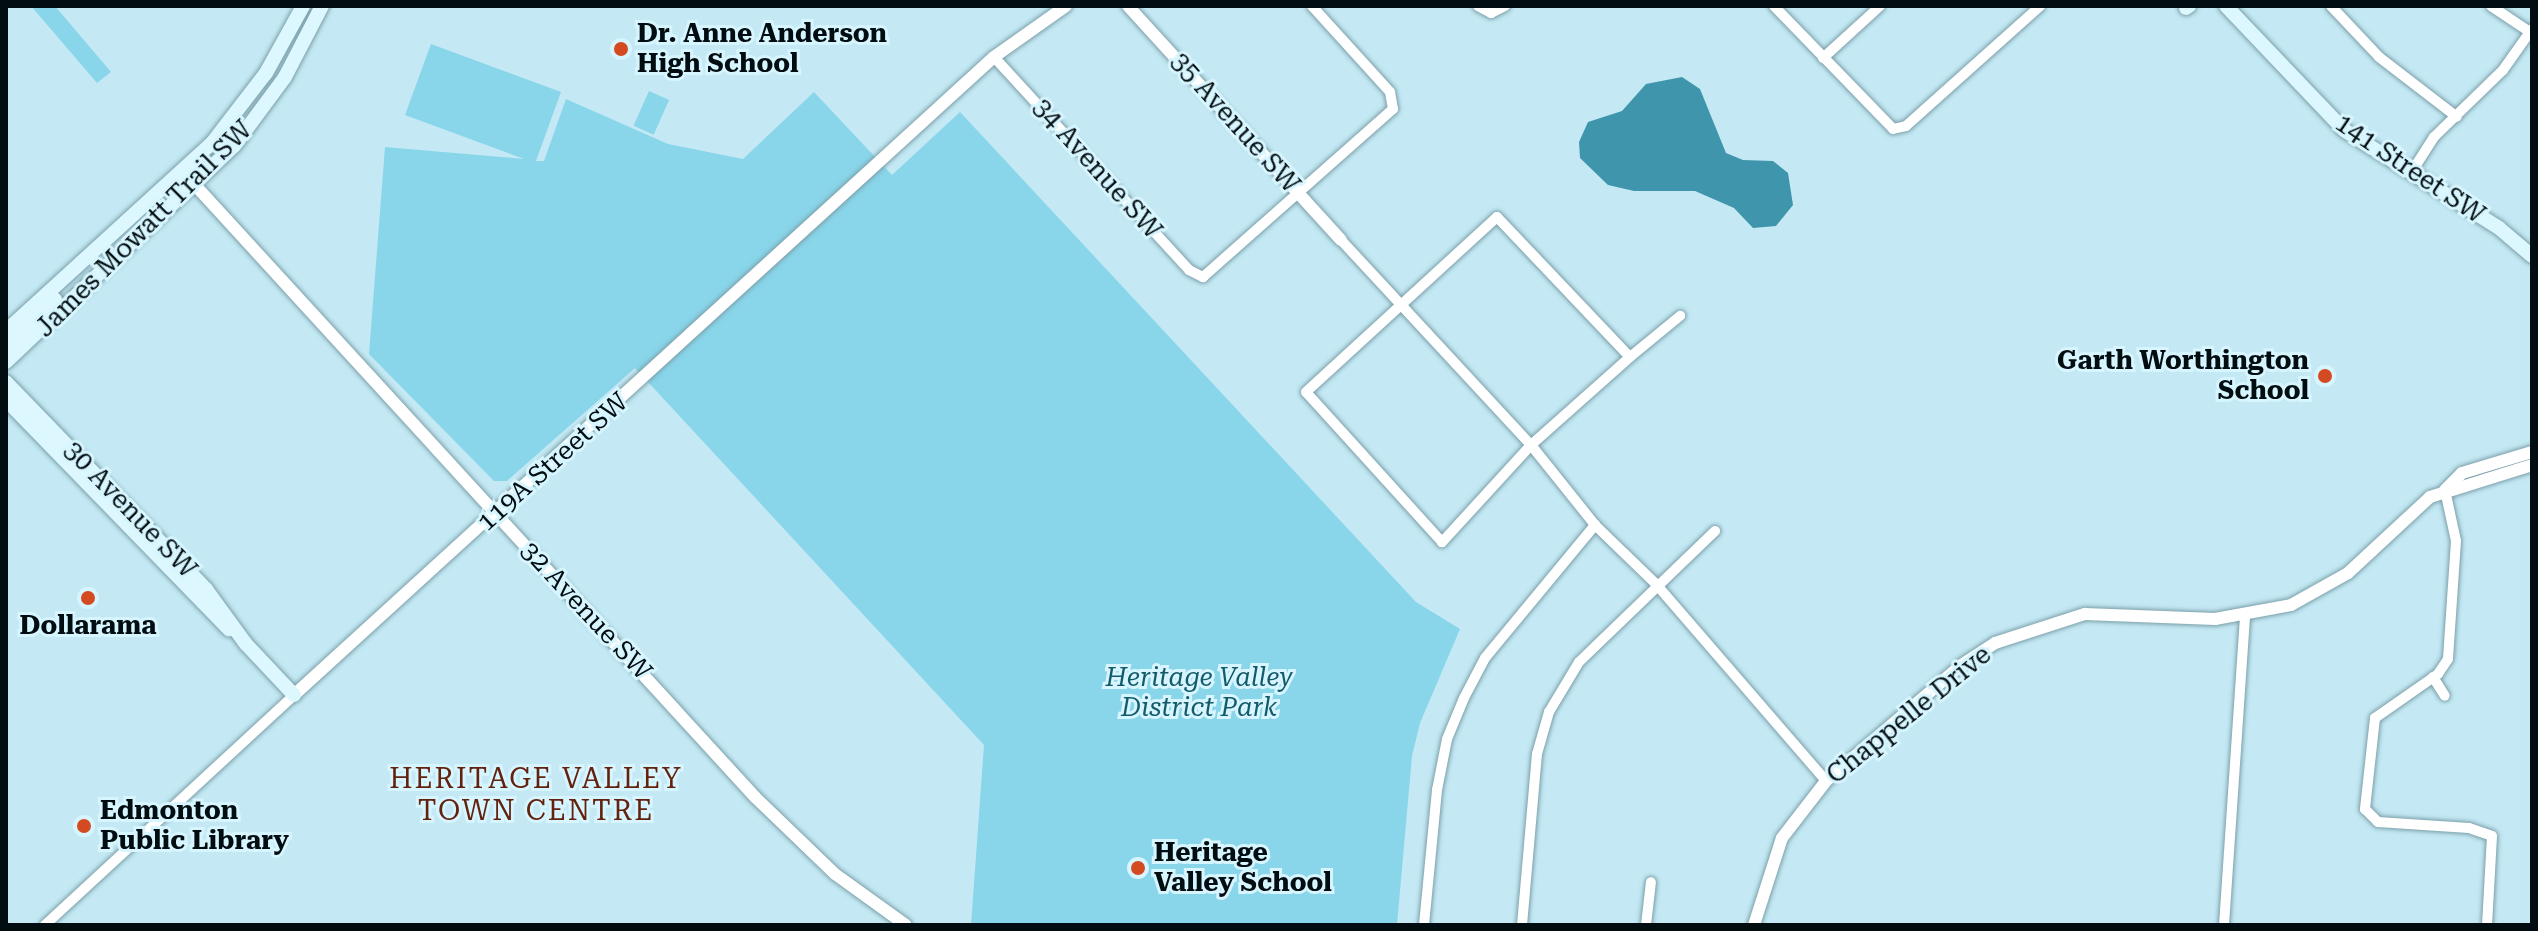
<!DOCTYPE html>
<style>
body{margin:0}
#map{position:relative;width:2538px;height:931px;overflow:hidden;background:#c4e9f4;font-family:"Roboto Serif",serif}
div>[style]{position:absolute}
.green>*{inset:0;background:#89d5ea;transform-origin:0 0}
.water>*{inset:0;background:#3f95ab}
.roads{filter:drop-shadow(0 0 2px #7ca0aa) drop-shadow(0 0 2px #7ca0aa)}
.minor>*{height:10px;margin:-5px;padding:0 5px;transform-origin:5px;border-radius:5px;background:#fff}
.tertiary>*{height:12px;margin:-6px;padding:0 6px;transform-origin:6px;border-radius:6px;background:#fff}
.secondary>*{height:14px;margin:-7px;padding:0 7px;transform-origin:7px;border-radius:7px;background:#dcf7fe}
.dots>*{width:22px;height:22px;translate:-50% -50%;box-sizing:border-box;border:4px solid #d7f5fe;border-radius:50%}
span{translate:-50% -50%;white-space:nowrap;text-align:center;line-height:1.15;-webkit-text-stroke:6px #d7f5fe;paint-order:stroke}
.poi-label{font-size:26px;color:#020d11;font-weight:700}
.left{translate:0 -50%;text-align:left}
.right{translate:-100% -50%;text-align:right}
.street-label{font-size:26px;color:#020d11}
.park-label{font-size:26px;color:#135b6a;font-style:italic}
.neighbourhood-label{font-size:28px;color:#63220e;letter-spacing:2px}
.frame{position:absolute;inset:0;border:8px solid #020d11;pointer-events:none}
</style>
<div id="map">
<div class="green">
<i style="clip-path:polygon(31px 6px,55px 6px,111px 72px,97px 83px)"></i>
<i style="clip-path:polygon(431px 44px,561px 92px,536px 161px,544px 161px,566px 99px,668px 144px,743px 159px,814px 92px,892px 175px,960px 112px,1416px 602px,1460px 629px,1420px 723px,1412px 756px,1397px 925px,971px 925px,984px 745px,635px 368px,507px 481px,494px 481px,369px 354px,385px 147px,524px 159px,405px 115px)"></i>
<i style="left:649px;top:91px;width:22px;height:38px;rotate:24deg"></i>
</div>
<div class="water">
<i style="clip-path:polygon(1682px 77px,1700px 89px,1726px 153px,1743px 160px,1773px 161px,1788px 173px,1793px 205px,1776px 226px,1753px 228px,1734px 208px,1695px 191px,1634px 191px,1608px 185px,1580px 158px,1579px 142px,1588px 122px,1622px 111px,1646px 84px)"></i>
</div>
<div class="roads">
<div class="minor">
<i style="left:1478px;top:6px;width:15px;rotate:28deg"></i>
<i style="left:1491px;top:13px;width:16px;rotate:-27deg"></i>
<i style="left:1774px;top:6px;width:171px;rotate:45.9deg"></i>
<i style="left:1893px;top:129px;width:13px;rotate:-13deg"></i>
<i style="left:1906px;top:126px;width:180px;rotate:-41.8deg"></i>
<i style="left:2331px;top:6px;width:70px;rotate:46.7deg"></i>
<i style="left:2379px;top:57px;width:98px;rotate:37.6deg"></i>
<i style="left:2491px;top:6px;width:47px;rotate:33.7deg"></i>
<i style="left:994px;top:57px;width:289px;rotate:47.5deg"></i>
<i style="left:1189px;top:270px;width:16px;rotate:27deg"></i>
<i style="left:1203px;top:277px;width:254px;rotate:-41.5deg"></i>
<i style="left:1393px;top:109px;width:17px;rotate:-100deg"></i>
<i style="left:1390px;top:92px;width:116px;rotate:-132.2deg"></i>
<i style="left:1823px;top:58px;width:77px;rotate:-42.4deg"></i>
<i style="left:2411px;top:173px;width:43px;rotate:-57.4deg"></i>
<i style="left:2434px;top:137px;width:96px;rotate:-44.2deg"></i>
<i style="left:2503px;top:70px;width:50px;rotate:-54.7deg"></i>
<i style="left:1497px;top:217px;width:193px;rotate:46.5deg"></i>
<i style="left:1630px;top:357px;width:132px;rotate:138.4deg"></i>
<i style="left:1531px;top:445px;width:132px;rotate:132.5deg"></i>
<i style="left:1442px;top:542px;width:202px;rotate:-132.2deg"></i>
<i style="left:1306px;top:392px;width:259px;rotate:-42.5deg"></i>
<i style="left:1341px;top:240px;width:280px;rotate:47.2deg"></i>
<i style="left:1531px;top:445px;width:102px;rotate:51.3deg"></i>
<i style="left:1595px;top:525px;width:85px;rotate:44deg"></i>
<i style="left:1656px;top:584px;width:260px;rotate:49.2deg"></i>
<i style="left:1630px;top:357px;width:65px;rotate:-39.4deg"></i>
<i style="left:2445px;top:490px;width:52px;rotate:77.8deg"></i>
<i style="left:2456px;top:541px;width:118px;rotate:93.9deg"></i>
<i style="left:2448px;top:659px;width:18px;rotate:124deg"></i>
<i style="left:2438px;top:674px;width:77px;rotate:145.1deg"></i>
<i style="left:2375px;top:718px;width:92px;rotate:96.3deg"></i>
<i style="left:2365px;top:809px;width:18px;rotate:45deg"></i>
<i style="left:2378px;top:822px;width:91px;rotate:3.8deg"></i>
<i style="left:2469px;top:828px;width:24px;rotate:19deg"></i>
<i style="left:2492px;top:836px;width:89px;rotate:93.2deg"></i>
<i style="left:2433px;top:677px;width:22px;rotate:58deg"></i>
<i style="left:45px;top:925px;width:339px;rotate:-42.7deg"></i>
<i style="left:1424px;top:925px;width:136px;rotate:-84.5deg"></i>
<i style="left:1437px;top:790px;width:52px;rotate:-78.9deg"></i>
<i style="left:1447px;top:739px;width:44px;rotate:-67.5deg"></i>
<i style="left:1464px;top:698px;width:45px;rotate:-62.3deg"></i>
<i style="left:1485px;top:658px;width:173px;rotate:-50.4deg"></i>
<i style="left:1522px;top:925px;width:172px;rotate:-85deg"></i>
<i style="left:1537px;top:754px;width:44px;rotate:-74.1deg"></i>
<i style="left:1549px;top:712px;width:58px;rotate:-59deg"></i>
<i style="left:1579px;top:662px;width:189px;rotate:-43.9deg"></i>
<i style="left:1646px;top:925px;width:43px;rotate:-83.4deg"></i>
<i style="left:2224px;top:925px;width:309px;rotate:-86.1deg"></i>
</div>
<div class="tertiary">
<i style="left:1128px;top:6px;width:316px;rotate:47.7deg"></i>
<i style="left:184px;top:173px;width:846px;rotate:47.54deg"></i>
<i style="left:755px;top:797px;width:111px;rotate:43.9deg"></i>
<i style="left:835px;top:874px;width:87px;rotate:35.7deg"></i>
<i style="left:2445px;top:490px;width:24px;rotate:-45deg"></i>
<i style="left:2462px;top:473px;width:73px;rotate:-16.7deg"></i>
<i style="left:294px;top:695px;width:947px;rotate:-42.35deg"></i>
<i style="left:994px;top:57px;width:88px;rotate:-35.3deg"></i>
<i style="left:1754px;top:925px;width:91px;rotate:-72.2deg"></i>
<i style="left:1782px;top:838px;width:72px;rotate:-52.3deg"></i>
<i style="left:1826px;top:781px;width:177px;rotate:-40.6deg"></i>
<i style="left:1960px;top:666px;width:42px;rotate:-33.3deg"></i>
<i style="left:1995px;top:643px;width:95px;rotate:-17.9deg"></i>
<i style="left:2085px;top:614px;width:130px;rotate:2.2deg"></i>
<i style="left:2215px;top:619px;width:77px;rotate:-10.4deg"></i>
<i style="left:2291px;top:605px;width:65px;rotate:-29.3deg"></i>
<i style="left:2348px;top:573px;width:112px;rotate:-42.8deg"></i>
<i style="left:2430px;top:497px;width:107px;rotate:-17.4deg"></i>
</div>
<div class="secondary">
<i style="left:2226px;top:6px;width:171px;rotate:46.4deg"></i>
<i style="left:2344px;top:130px;width:183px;rotate:32.3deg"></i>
<i style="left:2499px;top:228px;width:43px;rotate:40.3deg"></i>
<i style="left:2186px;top:8px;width:4px;rotate:-34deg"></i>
<i style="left:6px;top:331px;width:279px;rotate:-42.4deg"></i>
<i style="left:212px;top:143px;width:88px;rotate:-52.4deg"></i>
<i style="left:266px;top:73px;width:77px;rotate:-61.1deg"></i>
<i style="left:6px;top:348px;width:69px;rotate:-45deg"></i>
<i style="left:6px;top:362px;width:314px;rotate:-43.5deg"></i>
<i style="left:234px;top:146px;width:86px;rotate:-53.5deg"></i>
<i style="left:285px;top:77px;width:80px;rotate:-62.5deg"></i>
<i style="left:6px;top:382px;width:288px;rotate:46deg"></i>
<i style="left:206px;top:589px;width:68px;rotate:54deg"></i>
<i style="left:246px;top:644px;width:70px;rotate:46.7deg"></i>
<i style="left:6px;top:400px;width:320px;rotate:45.8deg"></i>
</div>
</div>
<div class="dots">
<i style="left:621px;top:49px;background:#d44b21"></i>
<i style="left:2325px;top:376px;background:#d44b21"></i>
<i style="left:88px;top:598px;background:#d44b21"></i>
<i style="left:84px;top:826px;background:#d44b21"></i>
<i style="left:1138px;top:868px;background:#d44b21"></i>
</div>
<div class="poi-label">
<span class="left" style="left:637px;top:49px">Dr. Anne Anderson<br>High School</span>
<span class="right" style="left:2309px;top:376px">Garth Worthington<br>School</span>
<span style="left:88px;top:626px">Dollarama</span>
<span class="left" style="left:100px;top:826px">Edmonton<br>Public Library</span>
<span class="left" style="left:1154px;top:868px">Heritage<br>Valley School</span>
</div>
<div class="street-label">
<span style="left:1235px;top:123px;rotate:48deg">35 Avenue SW</span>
<span style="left:1097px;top:169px;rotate:48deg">34 Avenue SW</span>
<span style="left:2410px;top:169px;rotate:34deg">141 Street SW</span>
<span style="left:144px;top:229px;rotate:-45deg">James Mowatt Trail SW</span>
<span style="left:553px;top:462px;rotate:-42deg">119A Street SW</span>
<span style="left:130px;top:510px;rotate:46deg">30 Avenue SW</span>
<span style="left:586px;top:611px;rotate:47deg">32 Avenue SW</span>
<span style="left:1909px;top:715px;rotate:-39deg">Chappelle Drive</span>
</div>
<div class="park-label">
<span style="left:1199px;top:693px">Heritage Valley<br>District Park</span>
</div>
<div class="neighbourhood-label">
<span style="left:536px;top:795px">HERITAGE VALLEY<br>TOWN CENTRE</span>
</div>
<div class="frame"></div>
</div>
